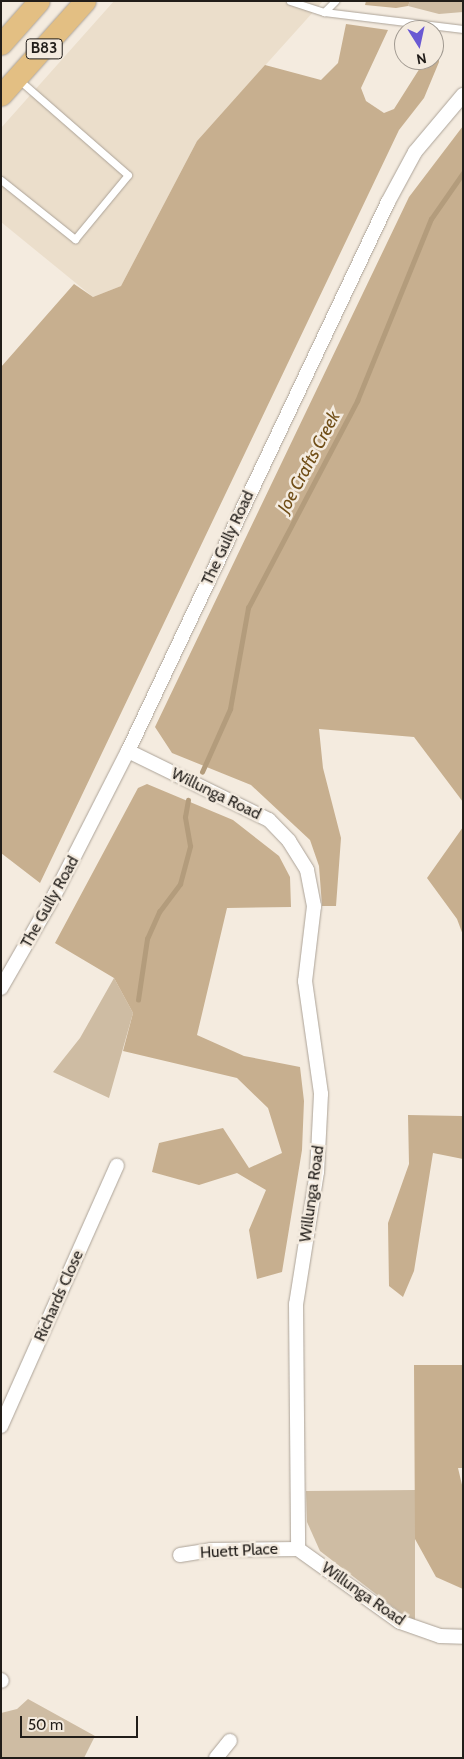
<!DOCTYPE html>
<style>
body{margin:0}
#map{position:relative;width:464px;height:1759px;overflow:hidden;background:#f4ebdf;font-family:Cabin,sans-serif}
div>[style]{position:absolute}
.built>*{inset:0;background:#ebdecb}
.green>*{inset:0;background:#cebca3}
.forest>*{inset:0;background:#c7af8f}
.stream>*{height:4.5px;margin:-2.25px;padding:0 2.25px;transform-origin:2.25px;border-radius:2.25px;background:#b39c7c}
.roads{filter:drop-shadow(0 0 1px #aca398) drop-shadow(0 0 1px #aca398)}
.service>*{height:7px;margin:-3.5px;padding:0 3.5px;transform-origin:3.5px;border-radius:3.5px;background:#fff}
.minor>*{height:14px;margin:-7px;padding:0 7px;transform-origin:7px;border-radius:7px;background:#fff}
.primary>*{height:21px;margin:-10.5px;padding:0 10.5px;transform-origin:10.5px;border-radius:10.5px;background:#e3bf83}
span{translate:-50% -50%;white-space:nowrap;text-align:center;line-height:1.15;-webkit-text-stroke:5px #f4ebdf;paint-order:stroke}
.shield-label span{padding:1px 4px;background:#f4ebdf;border:1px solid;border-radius:4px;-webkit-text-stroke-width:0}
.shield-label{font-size:15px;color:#211d19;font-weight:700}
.street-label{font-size:16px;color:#211d19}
.water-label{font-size:18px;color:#704e17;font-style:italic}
.frame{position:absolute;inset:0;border:2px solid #211d19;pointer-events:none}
.north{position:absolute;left:394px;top:20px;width:50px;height:50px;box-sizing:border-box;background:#f4ebdf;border:1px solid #a09990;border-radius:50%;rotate:170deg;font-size:14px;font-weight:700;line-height:20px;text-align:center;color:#211d19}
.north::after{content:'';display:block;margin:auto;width:18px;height:22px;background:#6a59d3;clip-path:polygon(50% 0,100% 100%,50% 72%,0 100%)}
.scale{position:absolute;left:20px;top:1716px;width:118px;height:22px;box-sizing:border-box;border:2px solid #211d19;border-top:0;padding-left:6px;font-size:15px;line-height:18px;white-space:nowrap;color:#211d19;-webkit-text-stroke:4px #f4ebdf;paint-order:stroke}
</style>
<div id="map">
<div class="built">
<i style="clip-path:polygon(114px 1px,323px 1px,197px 141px,121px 286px,93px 297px,1px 222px,1px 128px)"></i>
</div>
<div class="green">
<i style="clip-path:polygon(410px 1px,463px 1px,463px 12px,439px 14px,408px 6px)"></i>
<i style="clip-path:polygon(114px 978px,133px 1013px,109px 1098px,53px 1072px,80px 1038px)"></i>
<i style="clip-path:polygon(415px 1490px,415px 1620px,402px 1614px,320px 1551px,307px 1522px,306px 1491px)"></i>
<i style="clip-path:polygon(28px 1699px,95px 1736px,84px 1758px,1px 1758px,1px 1713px,17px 1709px)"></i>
</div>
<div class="forest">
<i style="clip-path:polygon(366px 1px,410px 1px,408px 6px,396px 8px,365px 5px)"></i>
<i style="clip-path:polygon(346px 24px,388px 30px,361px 88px,366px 101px,384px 113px,394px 109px,425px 60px,434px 60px,434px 47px,439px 49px,439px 62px,424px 98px,399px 130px,40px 883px,1px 853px,1px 367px,74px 284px,93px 297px,121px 286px,197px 141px,265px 65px,321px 80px,338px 63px)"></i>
<i style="clip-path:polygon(463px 126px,463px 802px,414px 737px,319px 729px,323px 768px,341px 838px,336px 906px,322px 906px,319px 866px,310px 840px,251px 785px,172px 753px,155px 727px,409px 197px)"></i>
<i style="clip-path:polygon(147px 784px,233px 820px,279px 856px,290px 877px,291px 907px,227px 908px,197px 1035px,244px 1056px,300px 1067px,304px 1101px,302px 1150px,282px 1272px,257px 1279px,249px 1230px,266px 1190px,237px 1173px,199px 1185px,152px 1172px,159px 1143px,223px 1128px,249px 1168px,282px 1153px,268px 1108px,237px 1078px,123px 1051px,133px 1013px,114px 978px,55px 943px,138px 788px)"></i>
<i style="clip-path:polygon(463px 827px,463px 935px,457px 919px,427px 878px)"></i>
<i style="clip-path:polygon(408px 1115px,463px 1116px,463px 1159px,433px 1153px,414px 1271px,403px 1297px,389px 1286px,388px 1223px,409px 1164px)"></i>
<i style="clip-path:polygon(414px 1365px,463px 1365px,463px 1468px,458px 1468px,463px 1489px,463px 1589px,436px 1577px,415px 1539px)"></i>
</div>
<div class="stream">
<i style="left:202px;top:772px;width:69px;rotate:-66deg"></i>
<i style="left:230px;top:709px;width:103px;rotate:-79.9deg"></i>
<i style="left:248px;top:608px;width:234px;rotate:-62.2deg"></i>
<i style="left:357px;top:401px;width:196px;rotate:-67.9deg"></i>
<i style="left:431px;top:219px;width:56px;rotate:-55.2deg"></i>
<i style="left:138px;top:1000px;width:62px;rotate:-81.6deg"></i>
<i style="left:147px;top:939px;width:30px;rotate:-66deg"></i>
<i style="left:159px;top:912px;width:35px;rotate:-53deg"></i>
<i style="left:180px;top:884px;width:39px;rotate:-75deg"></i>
<i style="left:190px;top:846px;width:29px;rotate:-100deg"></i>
<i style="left:185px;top:817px;width:17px;rotate:-80deg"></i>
</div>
<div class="roads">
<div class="service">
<i style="left:290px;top:1px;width:36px;rotate:18deg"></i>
<i style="left:324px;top:12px;width:140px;rotate:7deg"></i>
<i style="left:324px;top:12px;width:16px;rotate:-45deg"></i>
<i style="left:1px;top:180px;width:95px;rotate:38.6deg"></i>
<i style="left:75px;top:239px;width:83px;rotate:-50.4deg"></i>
<i style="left:128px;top:175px;width:145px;rotate:-138.9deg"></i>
</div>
<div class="minor">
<i style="left:128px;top:751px;width:157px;rotate:26.1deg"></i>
<i style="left:269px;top:820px;width:29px;rotate:46deg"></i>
<i style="left:289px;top:841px;width:34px;rotate:58deg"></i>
<i style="left:307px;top:870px;width:37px;rotate:79deg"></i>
<i style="left:314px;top:906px;width:76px;rotate:96.8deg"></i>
<i style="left:305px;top:981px;width:114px;rotate:81.9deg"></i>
<i style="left:321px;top:1094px;width:78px;rotate:92.9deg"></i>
<i style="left:317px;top:1172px;width:134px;rotate:99deg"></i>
<i style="left:296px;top:1304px;width:245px;rotate:89.5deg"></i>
<i style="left:298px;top:1549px;width:125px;rotate:35.6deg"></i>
<i style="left:400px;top:1622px;width:42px;rotate:19.3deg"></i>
<i style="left:440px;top:1636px;width:23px;rotate:2deg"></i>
<i style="left:1px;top:988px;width:108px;rotate:-60.1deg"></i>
<i style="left:55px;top:894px;width:161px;rotate:-63deg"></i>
<i style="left:128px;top:751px;width:607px;rotate:-64.66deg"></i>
<i style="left:388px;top:202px;width:57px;rotate:-61.6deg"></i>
<i style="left:415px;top:152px;width:75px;rotate:-49.9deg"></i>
<i style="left:1px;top:1426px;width:285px;rotate:-66deg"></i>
<i style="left:180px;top:1555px;width:31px;rotate:-9deg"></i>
<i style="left:211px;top:1550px;width:87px;rotate:-0.7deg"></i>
<i style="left:1px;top:1680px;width:1px;rotate:45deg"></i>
<i style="left:216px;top:1758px;width:22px;rotate:-51deg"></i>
</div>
<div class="primary">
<i style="left:1px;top:44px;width:57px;rotate:-48.5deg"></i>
<i style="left:1px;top:95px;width:126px;rotate:-48.2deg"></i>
</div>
</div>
<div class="shield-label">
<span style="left:44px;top:49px">B83</span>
</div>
<div class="street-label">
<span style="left:228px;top:538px;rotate:-65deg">The Gully Road</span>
<span style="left:216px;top:794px;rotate:26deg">Willunga Road</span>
<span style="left:50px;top:902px;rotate:-61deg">The Gully Road</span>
<span style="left:312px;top:1194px;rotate:-82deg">Willunga Road</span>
<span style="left:59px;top:1296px;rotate:-66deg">Richards Close</span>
<span style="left:239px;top:1551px;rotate:-3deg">Huett Place</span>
<span style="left:363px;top:1594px;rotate:35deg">Willunga Road</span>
</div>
<div class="water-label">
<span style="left:309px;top:462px;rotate:-62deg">Joe Crafts Creek</span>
</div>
<div class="frame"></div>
<div class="north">N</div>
<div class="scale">50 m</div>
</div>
